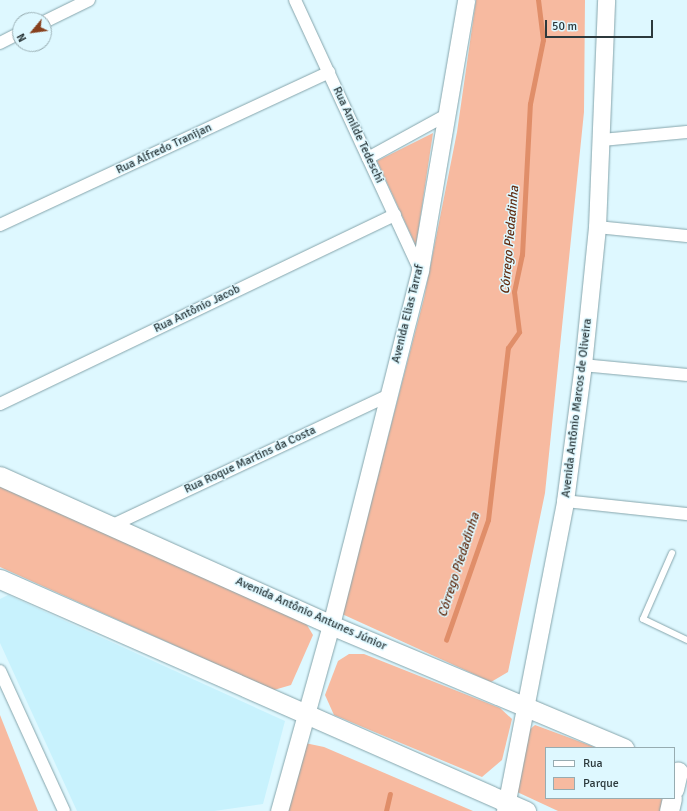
<!DOCTYPE html>
<meta charset="utf-8">
<style>
body{margin:0}
#map{position:relative;width:687px;height:811px;overflow:hidden;background:#def8ff;font-family:Signika,sans-serif}
div>[style]{position:absolute}
.built>*{inset:0;background:#c8f2fd}
.green>*{inset:0;background:#f7baa0}
.stream>*{height:4.5px;margin:-2.25px;padding:0 2.25px;transform-origin:2.25px;border-radius:2.25px;background:#e08e69}
.roads{filter:drop-shadow(0 0 1px #86a5ac) drop-shadow(0 0 1px #86a5ac)}
.lane>*{height:6px;margin:-3px;padding:0 3px;transform-origin:3px;border-radius:3px;background:#fff}
.street>*{height:12px;margin:-6px;padding:0 6px;transform-origin:6px;border-radius:6px;background:#fff}
.secondary>*{height:17px;margin:-8.5px;padding:0 8.5px;transform-origin:8.5px;border-radius:8.5px;background:#fff}
.primary>*{height:19px;margin:-9.5px;padding:0 9.5px;transform-origin:9.5px;border-radius:9.5px;background:#fff}
span{translate:-50% -50%;white-space:nowrap;text-align:center;line-height:1.15;-webkit-text-stroke:3px #def8ff;paint-order:stroke}
.street-label{font-size:12px;color:#2c393c}
.water-label{font-size:13px;color:#612c11;font-style:italic}
.legend{position:absolute;left:545px;top:747px;width:130px;height:52px;box-sizing:border-box;background:#def8ff;border:1px solid #97acb1;margin:0;padding:5px 7px;list-style:none;font-size:12px;color:#2c393c}
.legend li{display:flex;align-items:center;gap:8px;height:20px}
.legend b{width:20px;border:1px solid #97acb1}
.north{position:absolute;left:12px;top:12px;width:40px;height:40px;box-sizing:border-box;background:#def8ff;border:1px solid #97acb1;border-radius:50%;rotate:241deg;font-size:11px;font-weight:700;line-height:16px;text-align:center;color:#2c393c}
.north::after{content:'';display:block;margin:auto;width:14px;height:18px;background:#87401d;clip-path:polygon(50% 0,100% 100%,50% 72%,0 100%)}
.scale{position:absolute;left:545px;top:20px;width:108px;height:18px;box-sizing:border-box;border:2px solid #2c393c;border-top:0;padding-left:5px;font-size:12px;line-height:14px;white-space:nowrap;color:#2c393c;-webkit-text-stroke:3px #def8ff;paint-order:stroke}
</style>
<div id="map">
<div class="built">
<i style="clip-path:polygon(8px 595px,285px 721px,263px 804px,214px 811px,77px 811px,0 643px,0 599px)"></i>
</div>
<div class="green">
<i style="clip-path:polygon(476px 0,585px 0,584px 112px,545px 493px,508px 672px,491px 682px,342px 614px,424px 298px,457px 132px)"></i>
<i style="clip-path:polygon(433px 133px,416px 246px,377px 161px)"></i>
<i style="clip-path:polygon(0 485px,304px 620px,313px 635px,291px 685px,274px 690px,0 567px)"></i>
<i style="clip-path:polygon(349px 654px,364px 654px,500px 708px,512px 719px,502px 760px,482px 777px,334px 715px,325px 695px,338px 661px)"></i>
<i style="clip-path:polygon(0 715px,38px 811px,0 811px)"></i>
<i style="clip-path:polygon(535px 725px,597px 748px,546px 748px,546px 798px,662px 798px,661px 811px,558px 811px,515px 791px,527px 732px)"></i>
<i style="clip-path:polygon(305px 743px,324px 747px,473px 811px,287px 811px)"></i>
</div>
<div class="stream">
<i style="left:446px;top:640px;width:127px;rotate:-70.7deg"></i>
<i style="left:488px;top:520px;width:173px;rotate:-83.4deg"></i>
<i style="left:508px;top:348px;width:19px;rotate:-55deg"></i>
<i style="left:519px;top:332px;width:40px;rotate:-97.1deg"></i>
<i style="left:514px;top:292px;width:38px;rotate:-78deg"></i>
<i style="left:522px;top:255px;width:151px;rotate:-87deg"></i>
<i style="left:530px;top:104px;width:65px;rotate:-78.5deg"></i>
<i style="left:543px;top:40px;width:40px;rotate:-97.1deg"></i>
<i style="left:386px;top:811px;width:17px;rotate:-77deg"></i>
</div>
<div class="roads">
<div class="lane">
<i style="left:672px;top:553px;width:72px;rotate:113.7deg"></i>
<i style="left:643px;top:619px;width:49px;rotate:25.5deg"></i>
</div>
<div class="street">
<i style="left:295px;top:0;width:298px;rotate:65.2deg"></i>
<i style="left:44px;top:22px;width:50px;rotate:-26.1deg"></i>
<i style="left:0;top:43px;width:22px;rotate:-27deg"></i>
<i style="left:602px;top:140px;width:85px;rotate:-5.4deg"></i>
<i style="left:368px;top:158px;width:91px;rotate:-28.8deg"></i>
<i style="left:0;top:225px;width:363px;rotate:-24.9deg"></i>
<i style="left:597px;top:227px;width:90px;rotate:5.7deg"></i>
<i style="left:583px;top:365px;width:104px;rotate:5.5deg"></i>
<i style="left:0;top:404px;width:438px;rotate:-25.6deg"></i>
<i style="left:565px;top:501px;width:123px;rotate:6.1deg"></i>
<i style="left:113px;top:525px;width:303px;rotate:-25.2deg"></i>
<i style="left:0;top:671px;width:154px;rotate:65.4deg"></i>
</div>
<div class="secondary">
<i style="left:279px;top:811px;width:193px;rotate:-74.4deg"></i>
<i style="left:331px;top:625px;width:366px;rotate:-75.9deg"></i>
<i style="left:420px;top:270px;width:274px;rotate:-80.3deg"></i>
<i style="left:505px;top:811px;width:316px;rotate:-79deg"></i>
<i style="left:565px;top:501px;width:137px;rotate:-82.5deg"></i>
<i style="left:583px;top:365px;width:139px;rotate:-84.2deg"></i>
<i style="left:597px;top:227px;width:227px;rotate:-87.7deg"></i>
</div>
<div class="primary">
<i style="left:0;top:476px;width:363px;rotate:24.2deg"></i>
<i style="left:331px;top:625px;width:318px;rotate:22.8deg"></i>
<i style="left:0;top:579px;width:575px;rotate:23.8deg"></i>
<i style="left:674px;top:789px;width:18px;rotate:-77deg"></i>
<i style="left:669px;top:811px;width:13px;rotate:-77deg"></i>
</div>
</div>
<div class="street-label">
<span style="left:358px;top:135px;rotate:65deg">Rua Amilde Tedeschi</span>
<span style="left:164px;top:149px;rotate:-25deg">Rua Alfredo Tranijan</span>
<span style="left:197px;top:309px;rotate:-26deg">Rua Antônio Jacob</span>
<span style="left:408px;top:314px;rotate:-76deg">Avenida Elias Tarraf</span>
<span style="left:577px;top:408px;rotate:-83deg">Avenida Antônio Marcos de Oliveira</span>
<span style="left:250px;top:460px;rotate:-25deg">Rua Roque Martins da Costa</span>
<span style="left:311px;top:614px;rotate:24deg">Avenida Antônio Antunes Júnior</span>
</div>
<div class="water-label">
<span style="left:510px;top:240px;rotate:-85deg">Córrego Piedadinha</span>
<span style="left:459px;top:565px;rotate:-72deg">Córrego Piedadinha</span>
</div>
<ul class="legend">
<li><b style="height:5px;background:#fff"></b>Rua</li>
<li><b style="height:11px;background:#f7baa0"></b>Parque</li>
</ul>
<div class="north">N</div>
<div class="scale">50 m</div>
</div>
